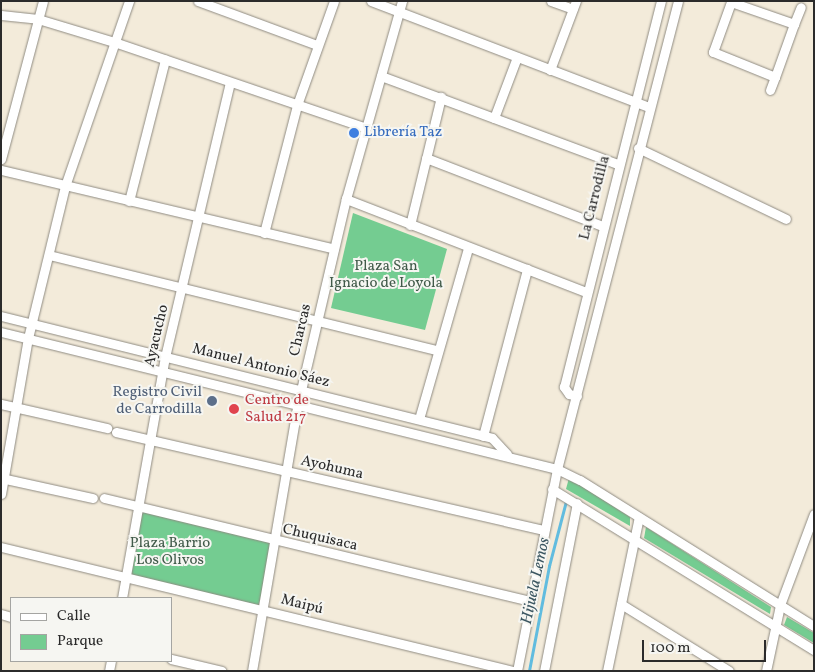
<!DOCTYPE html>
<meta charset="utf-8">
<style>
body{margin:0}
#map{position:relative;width:815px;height:672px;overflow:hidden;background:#f3ebda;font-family:Vollkorn,serif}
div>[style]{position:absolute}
.green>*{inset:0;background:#74cc91;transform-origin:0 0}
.stream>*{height:2.5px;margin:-1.25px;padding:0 1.25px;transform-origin:1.25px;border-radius:1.25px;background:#61bcdf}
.roads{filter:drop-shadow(0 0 1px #8f8b82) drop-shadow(0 0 1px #8f8b82)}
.minor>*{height:9px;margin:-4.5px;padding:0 4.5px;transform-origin:4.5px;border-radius:4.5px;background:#fff}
.dots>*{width:14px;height:14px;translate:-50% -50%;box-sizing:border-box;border:2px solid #f6f6f2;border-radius:50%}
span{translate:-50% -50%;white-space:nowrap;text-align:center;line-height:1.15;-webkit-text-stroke:4px #f6f6f2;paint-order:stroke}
.shop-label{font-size:15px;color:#366cbe}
.left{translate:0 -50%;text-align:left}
.street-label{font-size:15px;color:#2b2b2b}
.park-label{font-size:15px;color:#415b4a}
.service-label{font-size:15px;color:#4e5e75}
.right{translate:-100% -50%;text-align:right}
.health-label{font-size:15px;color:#be3a42}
.water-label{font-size:16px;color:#3b5661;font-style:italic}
.frame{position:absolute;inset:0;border:2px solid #2b2b2b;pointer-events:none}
.legend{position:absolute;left:10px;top:597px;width:162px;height:65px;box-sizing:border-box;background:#f6f6f2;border:1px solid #a5a5a2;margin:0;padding:6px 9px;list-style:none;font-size:15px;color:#2b2b2b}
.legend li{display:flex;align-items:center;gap:10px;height:25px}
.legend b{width:25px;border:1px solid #a5a5a2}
.scale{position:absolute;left:642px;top:640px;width:124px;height:22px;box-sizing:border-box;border:2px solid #2b2b2b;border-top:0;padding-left:6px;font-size:15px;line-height:18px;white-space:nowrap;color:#2b2b2b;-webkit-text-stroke:4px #f6f6f2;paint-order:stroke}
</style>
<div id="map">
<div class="green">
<i style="clip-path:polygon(353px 213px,447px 249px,425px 330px,331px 308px)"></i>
<i style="clip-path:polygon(569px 478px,630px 517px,630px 526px,566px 489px)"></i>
<i style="left:139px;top:507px;width:140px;height:71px;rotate:14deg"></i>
<i style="clip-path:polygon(646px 527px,771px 607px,770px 614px,644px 538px)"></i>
<i style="clip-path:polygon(787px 617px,814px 633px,814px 643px,784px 625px)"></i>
</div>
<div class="stream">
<i style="left:529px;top:671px;width:107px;rotate:-79.2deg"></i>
<i style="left:549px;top:566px;width:67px;rotate:-75.3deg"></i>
</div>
<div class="roads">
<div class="minor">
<i style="left:198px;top:1px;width:127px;rotate:20.3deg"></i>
<i style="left:371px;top:1px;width:298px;rotate:20.9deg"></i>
<i style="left:551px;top:1px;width:23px;rotate:20deg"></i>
<i style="left:731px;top:2px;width:67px;rotate:19.2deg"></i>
<i style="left:794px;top:24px;width:56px;rotate:109.7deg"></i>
<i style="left:775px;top:77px;width:67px;rotate:-158deg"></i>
<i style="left:713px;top:52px;width:53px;rotate:-70.2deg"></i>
<i style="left:1px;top:15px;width:37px;rotate:6deg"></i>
<i style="left:38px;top:19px;width:79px;rotate:16.8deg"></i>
<i style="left:114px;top:42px;width:266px;rotate:18.8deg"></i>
<i style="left:794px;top:24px;width:18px;rotate:-68deg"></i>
<i style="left:550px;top:70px;width:74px;rotate:-69.4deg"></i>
<i style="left:381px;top:76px;width:253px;rotate:20.4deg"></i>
<i style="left:770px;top:90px;width:14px;rotate:-69deg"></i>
<i style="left:494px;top:118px;width:65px;rotate:-69.3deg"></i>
<i style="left:638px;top:148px;width:164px;rotate:25.6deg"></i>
<i style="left:426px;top:158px;width:189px;rotate:21.1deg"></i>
<i style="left:1px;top:159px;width:163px;rotate:-75.1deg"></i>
<i style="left:1px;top:170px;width:342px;rotate:13.3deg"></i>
<i style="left:346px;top:199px;width:257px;rotate:21.2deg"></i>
<i style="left:129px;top:201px;width:146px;rotate:-75.7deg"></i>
<i style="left:410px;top:225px;width:132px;rotate:-76.4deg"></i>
<i style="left:264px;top:233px;width:132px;rotate:-75.5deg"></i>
<i style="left:297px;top:105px;width:110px;rotate:-70.4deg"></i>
<i style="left:49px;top:255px;width:399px;rotate:13.8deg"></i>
<i style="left:1px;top:316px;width:506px;rotate:13.95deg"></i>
<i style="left:492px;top:438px;width:22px;rotate:47deg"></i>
<i style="left:1px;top:332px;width:573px;rotate:13.84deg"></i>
<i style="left:557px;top:469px;width:25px;rotate:26deg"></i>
<i style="left:580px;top:480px;width:276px;rotate:32deg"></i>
<i style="left:577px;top:396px;width:8px;rotate:-166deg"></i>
<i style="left:569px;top:394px;width:9px;rotate:-126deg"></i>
<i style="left:564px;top:387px;width:398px;rotate:-75.9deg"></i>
<i style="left:1px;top:404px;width:109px;rotate:12.8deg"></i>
<i style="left:419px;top:419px;width:178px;rotate:-74deg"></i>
<i style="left:116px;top:432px;width:438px;rotate:12.9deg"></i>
<i style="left:483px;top:436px;width:173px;rotate:-75.2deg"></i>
<i style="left:1px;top:478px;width:94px;rotate:12.3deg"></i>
<i style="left:552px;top:489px;width:308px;rotate:31.6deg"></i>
<i style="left:1px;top:494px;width:158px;rotate:-80.2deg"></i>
<i style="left:28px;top:338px;width:156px;rotate:-76.3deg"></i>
<i style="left:65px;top:186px;width:196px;rotate:-70.9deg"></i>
<i style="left:104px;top:498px;width:438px;rotate:13.6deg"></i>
<i style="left:1px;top:547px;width:527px;rotate:13.61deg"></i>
<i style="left:122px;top:598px;width:245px;rotate:-79.9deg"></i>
<i style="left:165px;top:357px;width:282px;rotate:-76.7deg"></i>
<i style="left:621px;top:604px;width:127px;rotate:31.8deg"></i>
<i style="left:1px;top:614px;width:10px;rotate:17deg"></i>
<i style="left:171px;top:659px;width:52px;rotate:13.2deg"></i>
<i style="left:109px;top:671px;width:10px;rotate:-79deg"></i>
<i style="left:252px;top:671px;width:272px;rotate:-80.3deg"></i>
<i style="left:298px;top:403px;width:210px;rotate:-76.8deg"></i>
<i style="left:346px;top:199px;width:206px;rotate:-74.2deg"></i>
<i style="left:517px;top:671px;width:206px;rotate:-78.8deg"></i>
<i style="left:557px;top:469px;width:483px;rotate:-75.5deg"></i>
<i style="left:544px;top:671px;width:171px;rotate:-78.9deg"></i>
<i style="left:607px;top:671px;width:157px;rotate:-78.3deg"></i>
<i style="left:766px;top:671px;width:67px;rotate:-78deg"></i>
<i style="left:780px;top:605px;width:97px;rotate:-69.5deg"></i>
</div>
</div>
<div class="dots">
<i style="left:354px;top:133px;background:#3f7fe0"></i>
<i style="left:212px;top:401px;background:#5c6f8a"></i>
<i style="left:234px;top:409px;background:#e0444e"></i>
</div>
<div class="shop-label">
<span class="left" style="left:364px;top:133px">Librería Taz</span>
</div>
<div class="street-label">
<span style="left:595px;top:198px;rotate:-76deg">La Carrodilla</span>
<span style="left:301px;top:330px;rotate:-77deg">Charcas</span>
<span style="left:157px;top:336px;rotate:-77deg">Ayacucho</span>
<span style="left:261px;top:366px;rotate:14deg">Manuel Antonio Sáez</span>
<span style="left:332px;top:468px;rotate:13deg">Ayohuma</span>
<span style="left:320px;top:538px;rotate:13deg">Chuquisaca</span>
<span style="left:302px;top:605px;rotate:14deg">Maipú</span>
</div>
<div class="park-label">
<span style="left:386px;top:275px">Plaza San<br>Ignacio de Loyola</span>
<span style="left:170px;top:552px">Plaza Barrio<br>Los Olivos</span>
</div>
<div class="service-label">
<span class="right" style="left:202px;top:401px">Registro Civil<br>de Carrodilla</span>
</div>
<div class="health-label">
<span class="left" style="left:245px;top:409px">Centro de<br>Salud 217</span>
</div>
<div class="water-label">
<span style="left:536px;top:581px;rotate:-78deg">Hijuela Lemos</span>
</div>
<div class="frame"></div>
<ul class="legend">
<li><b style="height:6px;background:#fff"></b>Calle</li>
<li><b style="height:14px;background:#74cc91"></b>Parque</li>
</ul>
<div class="scale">100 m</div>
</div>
